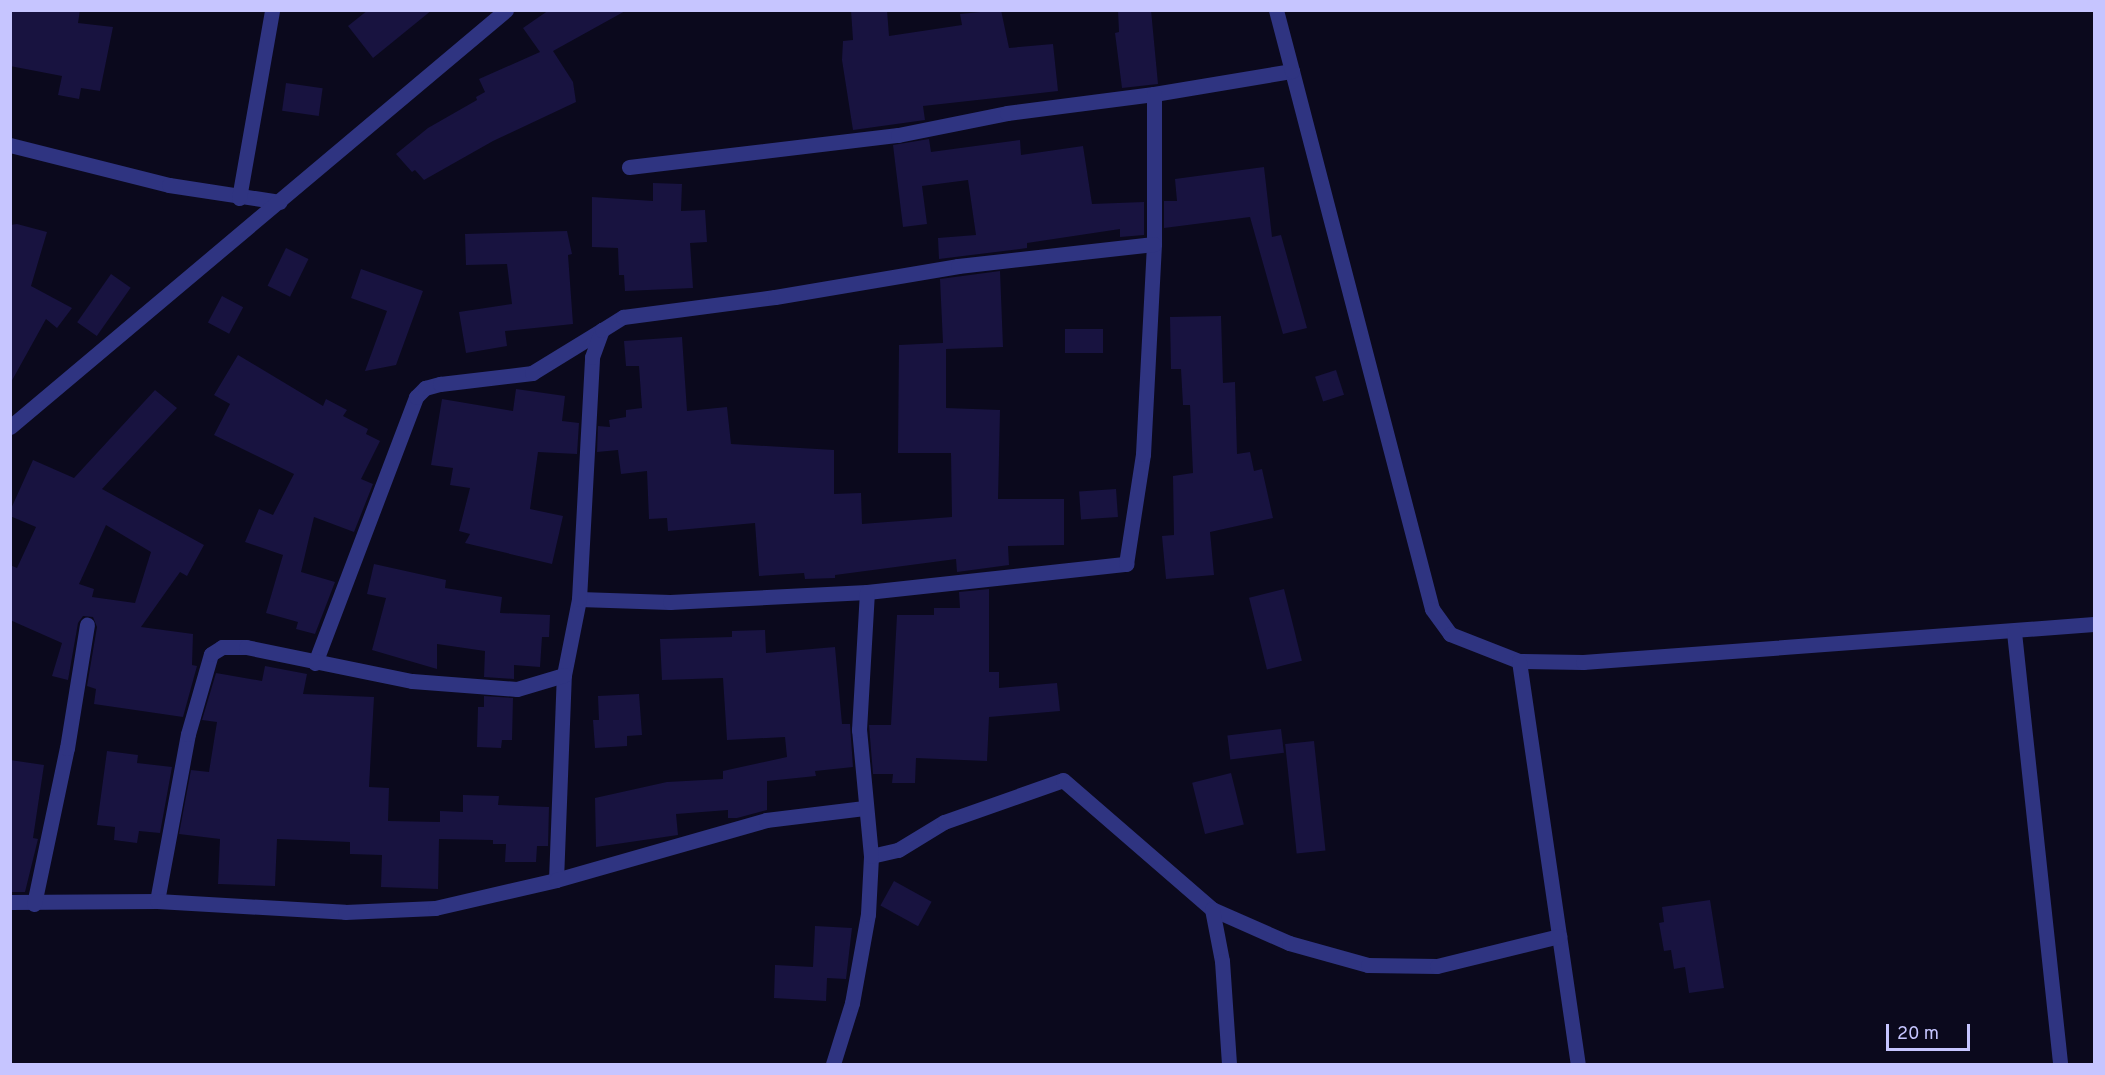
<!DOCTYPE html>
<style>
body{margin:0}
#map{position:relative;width:2105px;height:1075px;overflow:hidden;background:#0b091d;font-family:Overpass,sans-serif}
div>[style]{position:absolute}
.building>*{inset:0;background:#181340;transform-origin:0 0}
.minor>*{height:15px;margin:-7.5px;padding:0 7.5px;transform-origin:7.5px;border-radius:7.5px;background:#2f3481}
span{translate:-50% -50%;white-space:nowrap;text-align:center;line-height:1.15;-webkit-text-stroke:5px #0b091d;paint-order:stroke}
.frame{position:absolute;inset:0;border:12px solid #c6c5ff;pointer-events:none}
.scale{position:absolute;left:1886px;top:1024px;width:84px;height:27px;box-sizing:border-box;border:3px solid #c6c5ff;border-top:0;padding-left:8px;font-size:18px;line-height:21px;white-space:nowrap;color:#c6c5ff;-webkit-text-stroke:4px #0b091d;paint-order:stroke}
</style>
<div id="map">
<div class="building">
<i style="clip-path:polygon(10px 10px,80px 10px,78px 23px,113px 27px,100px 91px,81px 88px,79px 99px,58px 95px,62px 76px,10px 66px)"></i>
<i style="clip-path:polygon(368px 10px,432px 10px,373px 58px,348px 26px)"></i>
<i style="clip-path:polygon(549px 10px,627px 10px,553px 51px,573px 82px,576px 102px,493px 141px,424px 180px,415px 170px,412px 172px,396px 154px,428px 128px,477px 100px,476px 97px,485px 92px,479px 79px,540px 52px,523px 28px)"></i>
<i style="clip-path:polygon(851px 10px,887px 10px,889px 36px,962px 25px,960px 14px,1001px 10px,1009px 48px,1053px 44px,1058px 91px,923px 106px,925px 120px,853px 130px,842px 60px,843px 41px,853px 40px)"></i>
<i style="clip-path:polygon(1118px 10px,1151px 10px,1158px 84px,1122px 88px,1115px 33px,1119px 32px)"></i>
<i style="left:286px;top:83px;width:37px;height:28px;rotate:8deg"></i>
<i style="clip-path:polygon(929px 139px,931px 152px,1020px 140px,1021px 155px,1083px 146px,1092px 204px,1144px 202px,1144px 235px,1120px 237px,1120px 229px,1027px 243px,1027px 248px,939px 259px,938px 238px,976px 235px,968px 180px,922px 186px,927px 224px,903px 227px,893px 145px)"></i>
<i style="clip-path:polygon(1264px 167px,1272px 237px,1281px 235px,1307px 328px,1283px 334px,1250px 217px,1164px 228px,1164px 201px,1177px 201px,1175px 179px)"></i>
<i style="clip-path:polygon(653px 183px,682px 184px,681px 211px,705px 210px,707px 242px,690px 243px,693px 288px,625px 291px,624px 275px,619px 275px,618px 248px,592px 247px,592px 197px,653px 201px)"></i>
<i style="clip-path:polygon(17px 224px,47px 232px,31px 286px,72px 308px,57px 328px,46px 319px,10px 384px,10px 225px)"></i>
<i style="clip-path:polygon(567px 231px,572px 254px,568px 255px,573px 324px,505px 331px,507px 346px,466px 353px,459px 312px,512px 304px,507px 264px,466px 265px,465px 234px)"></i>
<i style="left:286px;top:248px;width:25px;height:42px;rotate:26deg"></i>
<i style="clip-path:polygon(361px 269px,423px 291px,396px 365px,365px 371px,387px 311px,351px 298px)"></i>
<i style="clip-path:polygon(1000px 271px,1003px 347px,946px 349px,946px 408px,1000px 410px,998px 499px,1064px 499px,1064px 545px,1008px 546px,1009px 565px,957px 572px,956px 559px,835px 575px,835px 578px,805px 579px,804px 573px,759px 576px,755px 523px,668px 531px,667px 518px,649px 519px,647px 471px,621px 474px,618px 450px,597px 452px,598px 426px,610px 427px,609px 420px,626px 417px,626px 410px,642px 408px,639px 366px,626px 366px,624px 341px,682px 337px,687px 411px,727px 407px,731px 444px,834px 450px,834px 494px,861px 493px,862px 524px,952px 517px,951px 453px,898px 453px,899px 345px,943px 343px,940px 279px)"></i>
<i style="left:111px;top:274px;width:24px;height:59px;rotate:35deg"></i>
<i style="left:222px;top:296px;width:24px;height:30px;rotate:28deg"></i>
<i style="clip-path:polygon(1221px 316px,1223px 383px,1235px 382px,1237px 454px,1250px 452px,1254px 471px,1262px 469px,1273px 518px,1210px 532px,1214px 575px,1166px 579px,1162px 536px,1174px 535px,1173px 476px,1193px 473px,1190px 405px,1183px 405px,1181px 369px,1171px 369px,1170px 317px)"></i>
<i style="left:1065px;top:329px;width:38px;height:24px"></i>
<i style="clip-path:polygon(238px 355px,323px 406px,326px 399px,347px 410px,343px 416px,368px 429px,366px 434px,380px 441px,361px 479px,373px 484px,354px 532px,314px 517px,301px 572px,335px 582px,315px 634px,296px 629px,298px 622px,266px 613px,283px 555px,245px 542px,259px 509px,273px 515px,294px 474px,214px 435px,230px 404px,214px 395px)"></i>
<i style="left:1336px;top:370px;width:26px;height:22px;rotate:72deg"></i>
<i style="clip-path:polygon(516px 389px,565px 396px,562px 421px,579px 423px,577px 454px,538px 452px,530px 509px,563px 516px,552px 564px,465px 543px,470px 534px,459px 531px,470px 488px,450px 485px,453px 468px,431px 465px,442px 399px,513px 411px)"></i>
<i style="clip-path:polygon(evenodd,155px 390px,177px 408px,102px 489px,204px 545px,187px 576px,180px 572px,141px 627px,193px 634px,192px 665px,197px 666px,183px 717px,94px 704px,96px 689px,87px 686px,97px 627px,93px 617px,83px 616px,78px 623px,68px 680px,52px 676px,62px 643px,10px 620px,10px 565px,17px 568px,36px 527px,10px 516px,10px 511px,33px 460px,74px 478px,155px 390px,106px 525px,151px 552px,135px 603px,92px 597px,94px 589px,79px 584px,106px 525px)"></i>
<i style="left:1116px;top:489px;width:28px;height:37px;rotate:86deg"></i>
<i style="clip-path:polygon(374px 564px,446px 580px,445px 588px,502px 597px,500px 613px,550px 615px,549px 637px,542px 637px,540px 667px,514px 665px,514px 679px,484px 677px,485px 651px,437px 644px,437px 669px,372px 650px,386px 598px,367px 594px)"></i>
<i style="clip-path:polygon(989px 589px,989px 672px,999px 672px,999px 688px,1057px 683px,1060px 711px,989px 717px,987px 761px,916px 758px,915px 783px,892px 783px,893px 774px,873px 774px,869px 725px,891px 725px,897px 615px,934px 615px,934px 608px,960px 608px,959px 592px)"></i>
<i style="left:1284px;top:589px;width:74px;height:36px;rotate:76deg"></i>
<i style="clip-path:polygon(765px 630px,766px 653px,835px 647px,842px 724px,850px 724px,853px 767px,815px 771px,816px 776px,767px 781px,767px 810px,737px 818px,728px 818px,728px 810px,676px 814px,678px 835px,596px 847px,595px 798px,667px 782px,723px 779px,723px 771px,787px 757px,785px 737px,727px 740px,723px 678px,662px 680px,660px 639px,732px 637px,732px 631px)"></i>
<i style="clip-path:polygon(265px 666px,307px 674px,303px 694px,374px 697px,369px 787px,389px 788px,388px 821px,440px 822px,440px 835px,440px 811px,463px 812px,463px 795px,499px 796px,498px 805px,549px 807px,548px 846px,537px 846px,536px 862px,505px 862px,506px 844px,493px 844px,493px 840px,439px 839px,438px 889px,381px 887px,382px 855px,350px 854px,350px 842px,277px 839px,275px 886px,218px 884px,220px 839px,179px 834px,191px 770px,209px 772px,217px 722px,202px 720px,216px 673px,262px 681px)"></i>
<i style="clip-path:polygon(639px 694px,642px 735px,627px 736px,627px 746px,595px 748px,593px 720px,599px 720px,598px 696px)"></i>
<i style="clip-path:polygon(484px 696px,513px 698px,512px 740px,502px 740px,501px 748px,477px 747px,478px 707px,484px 707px)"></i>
<i style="left:1281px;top:729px;width:24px;height:54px;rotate:83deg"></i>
<i style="left:1314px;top:741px;width:110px;height:29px;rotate:84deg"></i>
<i style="clip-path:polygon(107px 751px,138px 755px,137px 763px,172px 767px,160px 833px,139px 831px,137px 843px,114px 840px,115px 827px,97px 825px)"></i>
<i style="clip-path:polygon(10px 760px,44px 765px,33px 838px,38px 839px,25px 892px,10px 892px)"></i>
<i style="left:1231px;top:773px;width:53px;height:40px;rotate:76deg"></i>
<i style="left:894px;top:881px;width:43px;height:28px;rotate:29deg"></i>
<i style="clip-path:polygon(1710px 900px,1724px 988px,1689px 993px,1685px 967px,1674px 969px,1671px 950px,1664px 951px,1659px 923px,1664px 922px,1662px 907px)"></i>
<i style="clip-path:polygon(815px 926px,852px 928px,846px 979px,827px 978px,826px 1001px,774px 998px,775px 965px,813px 967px)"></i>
</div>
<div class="minor">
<i style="left:1292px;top:71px;width:556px;rotate:75.41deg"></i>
<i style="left:1432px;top:609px;width:31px;rotate:54deg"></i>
<i style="left:1450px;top:634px;width:74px;rotate:21.4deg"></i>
<i style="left:1519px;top:661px;width:64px;rotate:0.9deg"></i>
<i style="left:1583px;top:662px;width:512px;rotate:-4.25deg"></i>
<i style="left:10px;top:145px;width:164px;rotate:14.1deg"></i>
<i style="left:169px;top:185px;width:112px;rotate:8.7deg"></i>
<i style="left:629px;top:167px;width:271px;rotate:-6.8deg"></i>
<i style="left:898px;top:135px;width:111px;rotate:-11.4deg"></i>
<i style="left:1007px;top:113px;width:148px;rotate:-7.4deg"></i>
<i style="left:1154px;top:94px;width:140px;rotate:-9.5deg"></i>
<i style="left:1292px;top:71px;width:63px;rotate:-104.7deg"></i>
<i style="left:239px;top:198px;width:191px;rotate:-80deg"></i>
<i style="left:10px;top:427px;width:648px;rotate:-40.05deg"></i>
<i style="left:579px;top:599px;width:91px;rotate:1.9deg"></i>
<i style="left:670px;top:602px;width:197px;rotate:-2.9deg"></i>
<i style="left:867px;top:592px;width:261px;rotate:-6.2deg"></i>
<i style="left:1126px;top:564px;width:111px;rotate:-81.2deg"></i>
<i style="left:1143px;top:454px;width:210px;rotate:-87deg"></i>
<i style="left:1154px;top:244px;width:150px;rotate:-90deg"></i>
<i style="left:2014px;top:632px;width:434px;rotate:83.9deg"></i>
<i style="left:1519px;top:661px;width:407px;rotate:81.7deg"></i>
<i style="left:315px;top:663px;width:285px;rotate:-69.2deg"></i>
<i style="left:416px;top:397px;width:13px;rotate:-45deg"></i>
<i style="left:425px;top:388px;width:16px;rotate:-15deg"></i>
<i style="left:440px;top:384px;width:93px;rotate:-6.8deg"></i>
<i style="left:532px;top:373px;width:82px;rotate:-31.6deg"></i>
<i style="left:871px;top:856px;width:28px;rotate:-13deg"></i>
<i style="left:898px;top:850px;width:54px;rotate:-31.3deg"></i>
<i style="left:944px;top:822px;width:126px;rotate:-19.4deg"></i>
<i style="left:1063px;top:780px;width:197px;rotate:40.9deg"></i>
<i style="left:1212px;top:909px;width:84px;rotate:23.8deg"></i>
<i style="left:1289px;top:943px;width:82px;rotate:15.6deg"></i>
<i style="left:1368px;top:965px;width:69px;rotate:0.8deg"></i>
<i style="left:1437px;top:966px;width:126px;rotate:-13.8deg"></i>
<i style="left:556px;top:880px;width:205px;rotate:-87.8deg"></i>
<i style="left:564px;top:675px;width:77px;rotate:-78.8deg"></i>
<i style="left:579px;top:599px;width:242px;rotate:-86.9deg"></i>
<i style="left:592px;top:357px;width:29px;rotate:-70deg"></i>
<i style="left:602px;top:330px;width:25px;rotate:-32deg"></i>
<i style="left:623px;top:317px;width:153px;rotate:-7.5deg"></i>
<i style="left:775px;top:297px;width:186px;rotate:-9.6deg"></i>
<i style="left:958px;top:266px;width:197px;rotate:-6.4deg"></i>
<i style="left:157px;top:901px;width:170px;rotate:-79.5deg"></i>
<i style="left:188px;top:734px;width:83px;rotate:-74deg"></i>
<i style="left:211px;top:654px;width:13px;rotate:-32deg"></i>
<i style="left:222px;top:647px;width:24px"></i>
<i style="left:246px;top:647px;width:169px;rotate:11.6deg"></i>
<i style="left:412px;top:681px;width:105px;rotate:4.4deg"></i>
<i style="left:517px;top:689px;width:49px;rotate:-16.6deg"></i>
<i style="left:10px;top:902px;width:147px;rotate:-0.4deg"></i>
<i style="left:157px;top:901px;width:188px;rotate:3.3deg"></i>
<i style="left:345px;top:912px;width:90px;rotate:-2.5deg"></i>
<i style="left:435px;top:908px;width:124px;rotate:-13deg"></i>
<i style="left:556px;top:880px;width:218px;rotate:-15.9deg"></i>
<i style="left:766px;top:820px;width:99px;rotate:-7deg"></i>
<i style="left:34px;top:904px;width:159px;rotate:-78.1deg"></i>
<i style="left:67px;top:748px;width:125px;rotate:-80.8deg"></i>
<i style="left:1212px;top:909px;width:53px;rotate:79.1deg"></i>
<i style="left:1222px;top:961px;width:103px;rotate:86.1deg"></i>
<i style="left:833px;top:1064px;width:64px;rotate:-72.7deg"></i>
<i style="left:852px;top:1003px;width:90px;rotate:-79.8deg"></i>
<i style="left:868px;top:914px;width:58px;rotate:-87deg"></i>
<i style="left:871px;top:856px;width:127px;rotate:-95.4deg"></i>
<i style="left:859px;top:730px;width:138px;rotate:-86.7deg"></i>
</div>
<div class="frame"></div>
<div class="scale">20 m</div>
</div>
